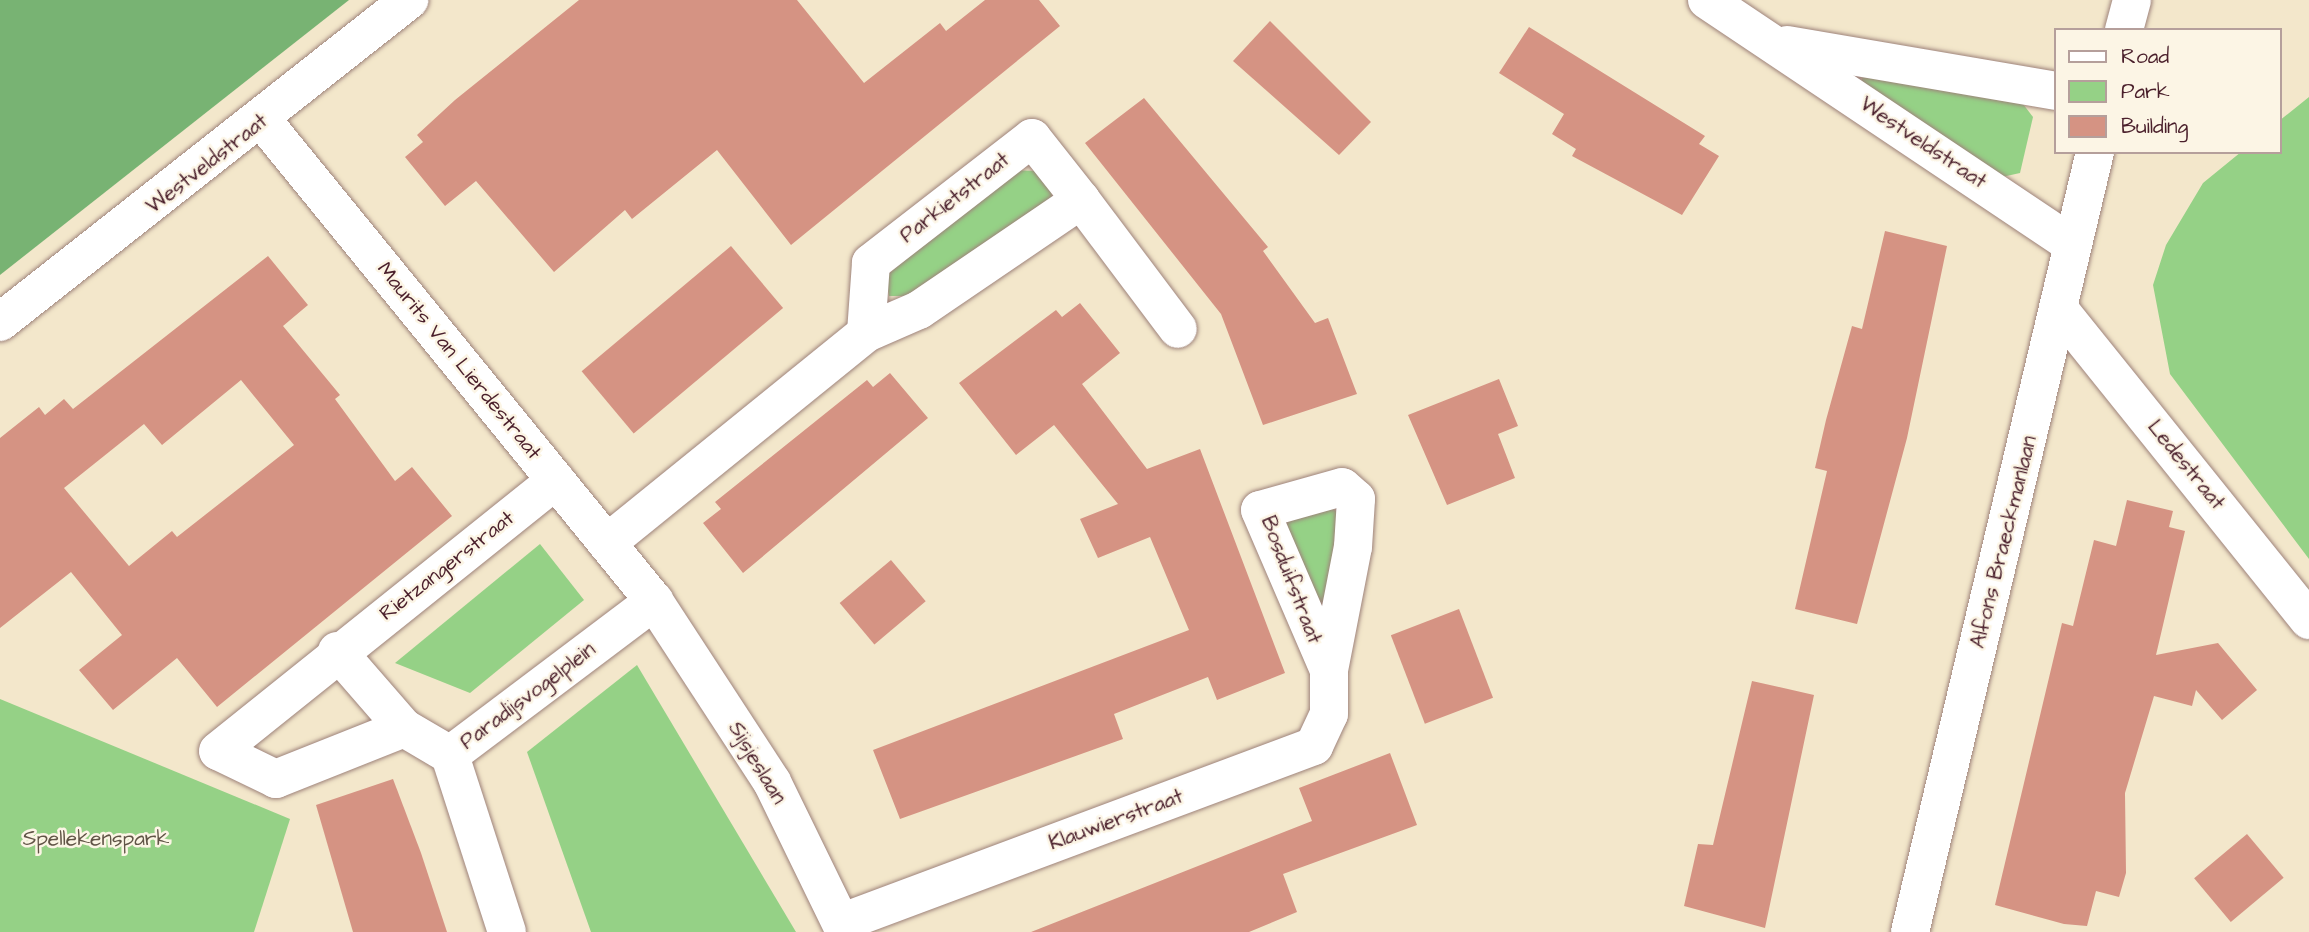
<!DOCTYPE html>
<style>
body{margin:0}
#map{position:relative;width:2309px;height:932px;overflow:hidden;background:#f3e7cb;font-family:"Architects Daughter",sans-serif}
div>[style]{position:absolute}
.green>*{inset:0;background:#95d186}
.forest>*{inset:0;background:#78b373}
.building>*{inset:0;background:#d59383;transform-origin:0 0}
.roads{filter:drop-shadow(0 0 2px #9e837b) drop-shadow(0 0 2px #9e837b)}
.street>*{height:38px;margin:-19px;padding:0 19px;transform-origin:19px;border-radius:19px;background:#fff}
span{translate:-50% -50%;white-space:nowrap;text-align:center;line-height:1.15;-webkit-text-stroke:5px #fcf5e5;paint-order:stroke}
.street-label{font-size:21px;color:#4a1f2b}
.park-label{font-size:21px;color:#605446}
.legend{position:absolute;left:2054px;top:28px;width:228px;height:126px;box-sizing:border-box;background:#fcf5e5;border:2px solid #b59f9b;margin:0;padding:9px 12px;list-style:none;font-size:21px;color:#4a1f2b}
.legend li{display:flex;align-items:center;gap:14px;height:35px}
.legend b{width:35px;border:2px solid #b59f9b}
</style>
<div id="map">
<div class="green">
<i style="clip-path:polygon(1863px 75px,2023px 104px,2033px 117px,2020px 173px,2002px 177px,1861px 82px)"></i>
<i style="clip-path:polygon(2309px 97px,2309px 559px,2170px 374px,2153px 285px,2166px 245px,2203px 183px,2241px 152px,2279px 152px,2279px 121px)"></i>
<i style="clip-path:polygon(1013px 170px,1037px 171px,1051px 186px,1052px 200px,913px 296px,889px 296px,886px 276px)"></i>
<i style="clip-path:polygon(1329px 506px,1337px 512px,1327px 615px,1284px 537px,1286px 517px)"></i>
<i style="clip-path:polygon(540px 544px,584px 600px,470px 693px,395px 663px)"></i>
<i style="clip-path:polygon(637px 665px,796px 932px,591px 932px,527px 752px)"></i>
<i style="clip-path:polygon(0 699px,290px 819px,254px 932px,0 932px)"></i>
</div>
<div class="forest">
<i style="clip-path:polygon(0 0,349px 0,0 275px)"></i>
</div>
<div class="building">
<i style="clip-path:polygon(579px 0,797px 0,864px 83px,940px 23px,946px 31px,985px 0,1039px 0,1060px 26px,791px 245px,717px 150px,632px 219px,625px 210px,554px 272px,476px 181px,445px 206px,405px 157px,423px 142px,417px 135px,455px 100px)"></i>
<i style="clip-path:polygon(1270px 21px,1371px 122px,1339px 155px,1233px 61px)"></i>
<i style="clip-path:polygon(1529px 27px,1705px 136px,1699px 144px,1719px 156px,1682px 215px,1572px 156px,1576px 149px,1552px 134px,1564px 114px,1499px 73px)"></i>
<i style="clip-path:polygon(1144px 98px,1268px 247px,1263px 251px,1315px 323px,1328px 318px,1357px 394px,1263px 425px,1221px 314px,1085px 143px)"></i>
<i style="clip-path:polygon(1885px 231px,1947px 246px,1907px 438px,1857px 624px,1795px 609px,1827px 471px,1815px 468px,1826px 420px,1852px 326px,1862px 329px)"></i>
<i style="left:731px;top:246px;width:81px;height:195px;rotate:50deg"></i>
<i style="clip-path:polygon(evenodd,268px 256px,308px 305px,283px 326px,340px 395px,335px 399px,395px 481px,412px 467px,452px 516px,217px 707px,177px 658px,113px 710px,79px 670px,122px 635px,71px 572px,0 628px,0 438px,39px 407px,45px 415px,64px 399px,73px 409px,268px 256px,241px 380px,294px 445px,177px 537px,172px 531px,129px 566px,64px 488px,144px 424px,162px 445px,241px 380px)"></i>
<i style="clip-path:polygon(1080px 303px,1120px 353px,1082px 384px,1147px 469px,1200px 449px,1285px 673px,1217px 700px,1208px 677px,1114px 714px,1123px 739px,900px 819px,873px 750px,1189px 630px,1150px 537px,1098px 558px,1080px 519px,1118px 504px,1054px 425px,1016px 455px,959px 383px,1056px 310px,1062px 317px)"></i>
<i style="clip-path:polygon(890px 373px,928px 418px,743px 573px,703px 523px,721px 509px,715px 502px,867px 380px,873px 387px)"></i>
<i style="clip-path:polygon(1499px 379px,1518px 426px,1498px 434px,1515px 478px,1447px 505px,1408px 415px)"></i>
<i style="clip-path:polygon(2127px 500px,2173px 511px,2169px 527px,2185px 531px,2156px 655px,2218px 643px,2257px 690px,2222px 720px,2196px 690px,2192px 706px,2154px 696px,2125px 793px,2126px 873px,2119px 897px,2096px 891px,2087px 926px,2064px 924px,1995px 905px,2062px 623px,2073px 626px,2094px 540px,2116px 546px)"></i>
<i style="left:891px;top:560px;width:54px;height:67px;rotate:50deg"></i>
<i style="left:1459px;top:609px;width:95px;height:73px;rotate:69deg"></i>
<i style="clip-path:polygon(1752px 681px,1814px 695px,1765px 928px,1684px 906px,1698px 844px,1713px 845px)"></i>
<i style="clip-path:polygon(1390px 753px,1417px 825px,1283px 874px,1297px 912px,1249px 932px,1031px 932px,1312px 821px,1299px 788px)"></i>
<i style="clip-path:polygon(393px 779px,421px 853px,447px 932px,353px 932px,316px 805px)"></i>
<i style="left:2247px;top:834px;width:57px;height:69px;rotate:50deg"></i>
</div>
<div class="roads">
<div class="street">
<i style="left:1707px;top:0;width:439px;rotate:33.8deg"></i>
<i style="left:2124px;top:30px;width:31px;rotate:-75deg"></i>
<i style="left:1787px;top:45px;width:272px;rotate:9.7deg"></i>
<i style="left:263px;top:121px;width:619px;rotate:50.83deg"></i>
<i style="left:654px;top:601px;width:216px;rotate:56.9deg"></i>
<i style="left:772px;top:782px;width:167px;rotate:64deg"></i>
<i style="left:1081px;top:200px;width:161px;rotate:53.1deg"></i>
<i style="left:2062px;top:313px;width:394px;rotate:51.2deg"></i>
<i style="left:0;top:322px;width:521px;rotate:-38.21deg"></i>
<i style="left:607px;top:543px;width:333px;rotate:-39deg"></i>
<i style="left:866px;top:333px;width:58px;rotate:-23.5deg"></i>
<i style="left:919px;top:310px;width:196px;rotate:-34.2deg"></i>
<i style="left:1081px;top:200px;width:79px;rotate:-128.3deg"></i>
<i style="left:1032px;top:138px;width:204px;rotate:142.2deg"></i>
<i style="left:871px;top:263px;width:70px;rotate:94.1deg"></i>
<i style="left:337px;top:651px;width:102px;rotate:49deg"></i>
<i style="left:450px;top:755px;width:53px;rotate:-149.6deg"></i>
<i style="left:404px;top:728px;width:138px;rotate:158.3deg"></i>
<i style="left:276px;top:779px;width:64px;rotate:-154.2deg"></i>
<i style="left:218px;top:751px;width:433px;rotate:-38.7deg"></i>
<i style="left:843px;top:922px;width:503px;rotate:-20.49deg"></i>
<i style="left:1314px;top:746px;width:35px;rotate:-65deg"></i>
<i style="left:1329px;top:714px;width:44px;rotate:-90deg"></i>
<i style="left:1329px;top:670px;width:125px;rotate:-79deg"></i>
<i style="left:1353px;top:547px;width:48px;rotate:-86.4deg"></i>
<i style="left:1356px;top:499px;width:18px;rotate:-139deg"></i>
<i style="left:1342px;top:487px;width:85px;rotate:164.3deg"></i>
<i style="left:1260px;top:510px;width:174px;rotate:66.7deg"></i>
<i style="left:507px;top:932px;width:186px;rotate:-107.9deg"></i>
<i style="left:450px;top:755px;width:256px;rotate:-37deg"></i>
<i style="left:1910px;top:932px;width:802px;rotate:-76.66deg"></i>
</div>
</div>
<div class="street-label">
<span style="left:1923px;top:143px;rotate:34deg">Westveldstraat</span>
<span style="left:207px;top:164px;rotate:-38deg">Westveldstraat</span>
<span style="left:955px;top:198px;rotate:-38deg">Parkietstraat</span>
<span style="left:459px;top:361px;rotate:51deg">Maurits Van Lierdestraat</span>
<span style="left:2186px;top:465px;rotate:51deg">Ledestraat</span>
<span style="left:2004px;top:542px;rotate:-76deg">Alfons Braeckmanlaan</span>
<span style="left:447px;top:566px;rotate:-38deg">Rietzangerstraat</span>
<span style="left:1291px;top:580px;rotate:69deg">Bosduifstraat</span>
<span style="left:528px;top:696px;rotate:-37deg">Paradijsvogelplein</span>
<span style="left:757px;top:763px;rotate:59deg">Sijsjeslaan</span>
<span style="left:1116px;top:820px;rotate:-20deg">Klauwierstraat</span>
</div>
<div class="park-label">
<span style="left:96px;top:839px">Spellekenspark</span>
</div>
<ul class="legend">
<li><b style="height:9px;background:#fff"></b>Road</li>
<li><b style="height:19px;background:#95d186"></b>Park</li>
<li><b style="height:19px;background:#d59383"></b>Building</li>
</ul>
</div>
